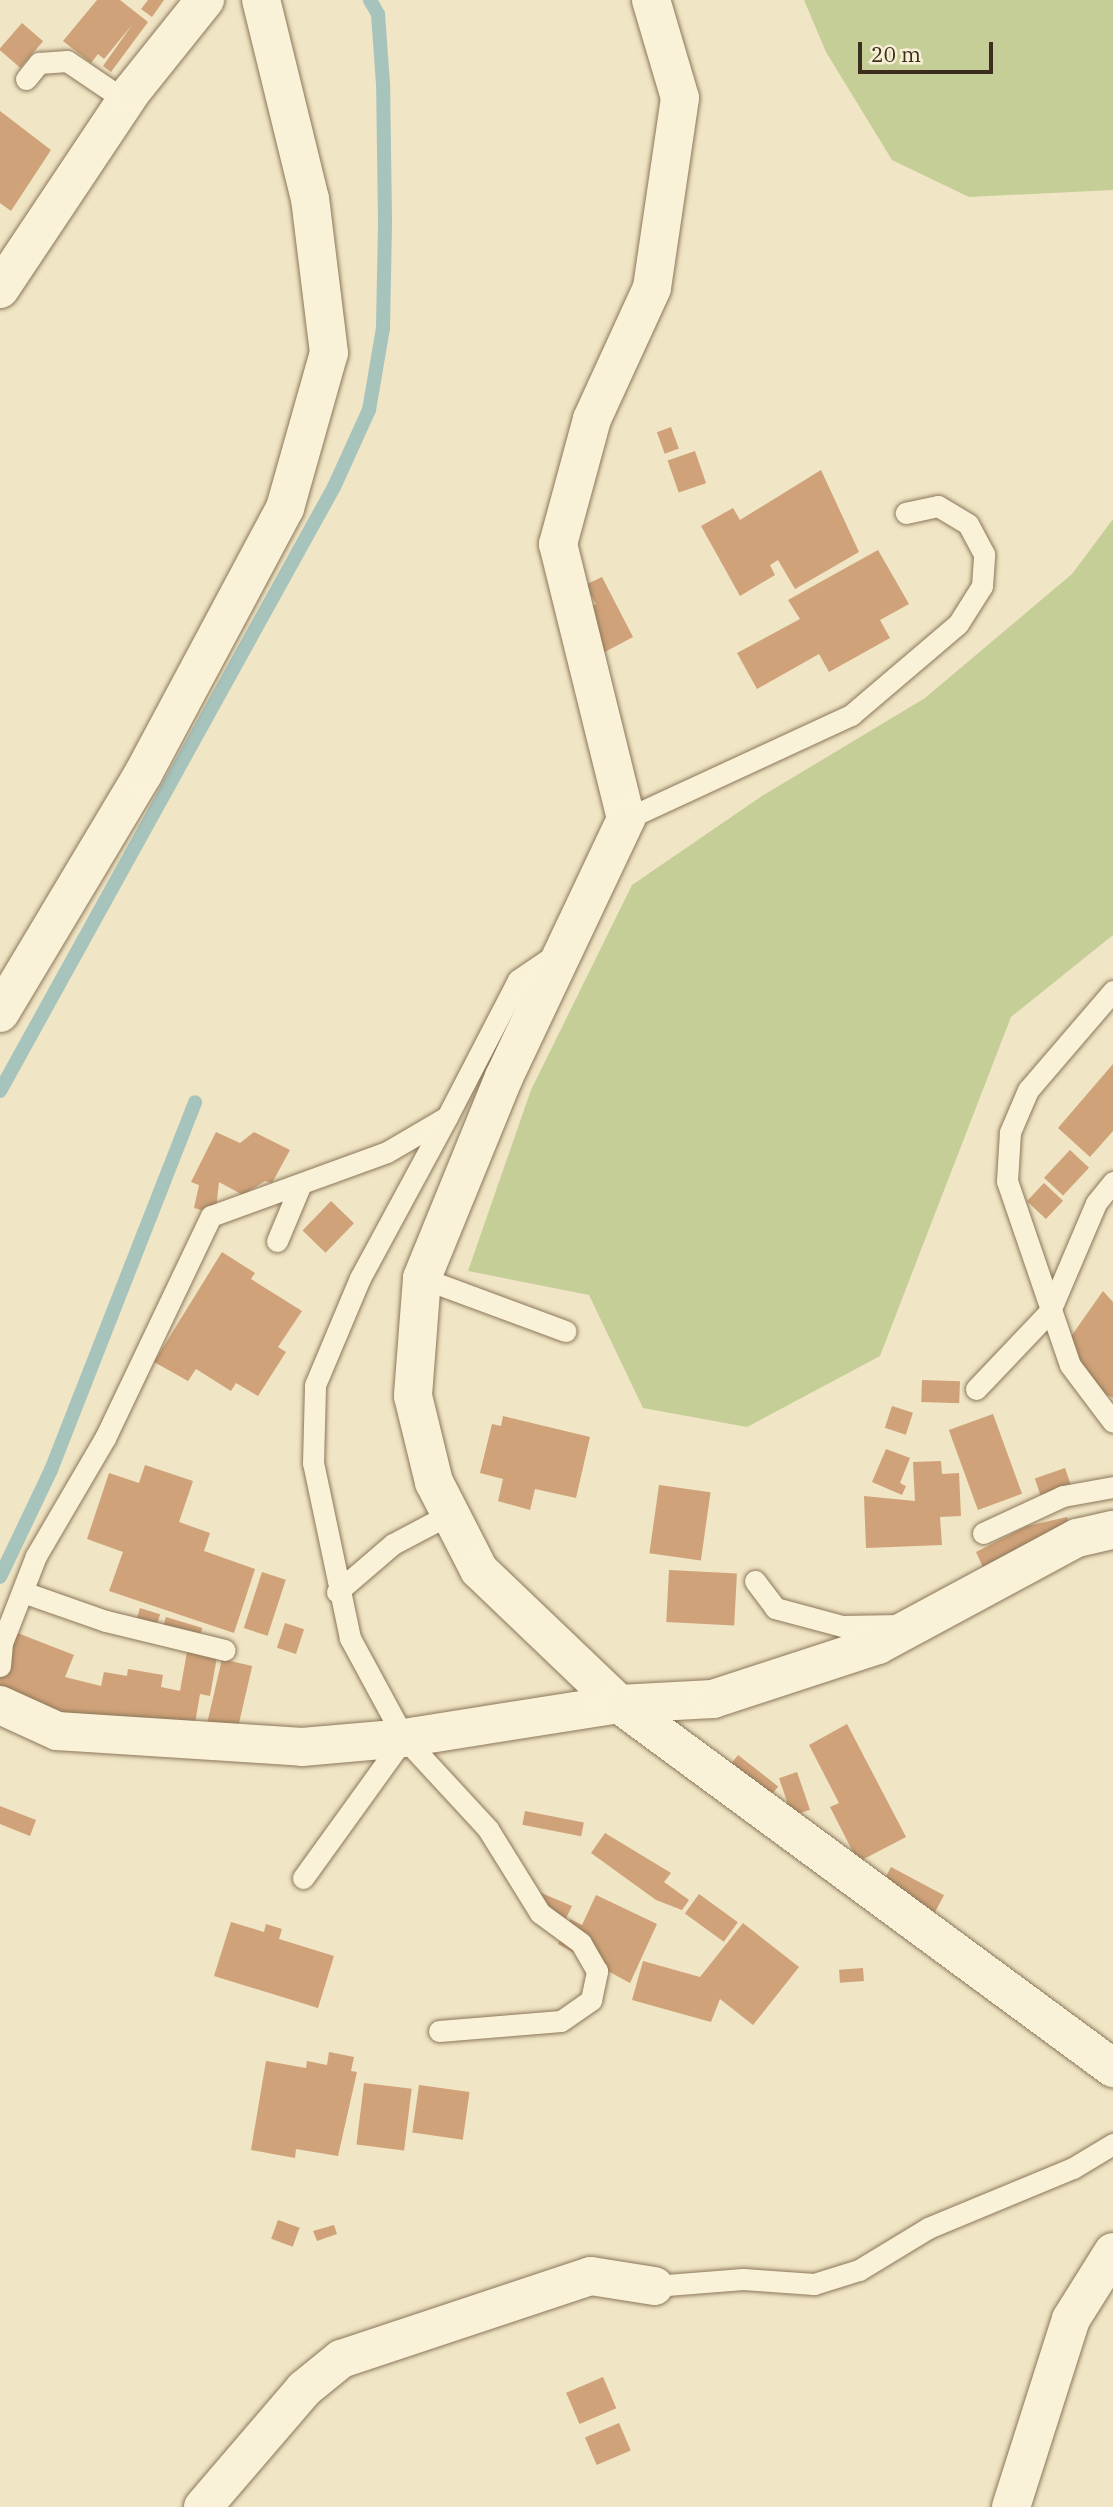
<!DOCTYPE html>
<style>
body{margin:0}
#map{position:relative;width:1113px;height:2507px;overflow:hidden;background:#f0e5c4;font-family:"IBM Plex Serif",serif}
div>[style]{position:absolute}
.green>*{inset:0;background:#c5ce97}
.stream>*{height:14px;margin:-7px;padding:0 7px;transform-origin:7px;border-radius:7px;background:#a6c3bc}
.building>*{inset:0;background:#cfa279;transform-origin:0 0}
.roads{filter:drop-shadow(0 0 2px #8b775a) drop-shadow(0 0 2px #8b775a)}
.service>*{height:21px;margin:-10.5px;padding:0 10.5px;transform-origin:10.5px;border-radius:10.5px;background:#faf2d8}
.minor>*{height:38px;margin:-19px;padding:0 19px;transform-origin:19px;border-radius:19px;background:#faf2d8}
.tertiary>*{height:38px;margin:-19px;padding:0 19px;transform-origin:19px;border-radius:19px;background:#faf2d8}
span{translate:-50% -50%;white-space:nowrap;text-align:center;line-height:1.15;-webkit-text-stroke:5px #f7efd4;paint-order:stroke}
.scale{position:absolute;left:858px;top:42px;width:135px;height:32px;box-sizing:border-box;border:4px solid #3b2e1e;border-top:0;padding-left:9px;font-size:21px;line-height:24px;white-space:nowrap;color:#3b2e1e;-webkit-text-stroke:5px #f7efd4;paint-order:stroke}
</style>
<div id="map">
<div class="green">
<i style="clip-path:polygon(804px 0,1113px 0,1113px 190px,969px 197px,892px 160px,826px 52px)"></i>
<i style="clip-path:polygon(1113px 519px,1113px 935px,1011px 1017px,880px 1356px,747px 1427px,643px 1408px,589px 1295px,468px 1271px,531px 1090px,632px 885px,762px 796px,925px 698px,1072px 574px)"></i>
</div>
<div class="stream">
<i style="left:0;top:1091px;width:690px;rotate:-61.06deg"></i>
<i style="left:334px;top:487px;width:85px;rotate:-65.6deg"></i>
<i style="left:369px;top:410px;width:83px;rotate:-80.3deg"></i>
<i style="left:383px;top:328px;width:107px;rotate:-88.9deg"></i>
<i style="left:385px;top:221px;width:137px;rotate:-90.8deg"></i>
<i style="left:383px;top:84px;width:70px;rotate:-94.1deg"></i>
<i style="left:378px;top:14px;width:16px;rotate:-120deg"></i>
<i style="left:0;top:1577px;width:119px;rotate:-64.5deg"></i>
<i style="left:51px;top:1470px;width:395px;rotate:-68.6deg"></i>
</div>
<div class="building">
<i style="clip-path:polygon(97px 0,120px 0,148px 22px,111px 72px,103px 66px,132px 25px,104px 59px,98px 54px,91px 63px,63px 41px)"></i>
<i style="clip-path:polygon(148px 0,164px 0,152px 17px,141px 9px)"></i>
<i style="left:22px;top:23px;width:28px;height:35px;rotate:41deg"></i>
<i style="clip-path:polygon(0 111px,51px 150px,11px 211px,0 203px)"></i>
<i style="left:671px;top:427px;width:23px;height:15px;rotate:70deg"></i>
<i style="left:695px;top:451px;width:34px;height:29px;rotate:71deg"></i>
<i style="clip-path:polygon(821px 470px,859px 552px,795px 589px,778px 560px,770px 565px,775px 575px,740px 596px,701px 526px,733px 508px,740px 520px)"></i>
<i style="clip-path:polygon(878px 550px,909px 604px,880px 620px,890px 638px,829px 672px,819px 654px,757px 689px,737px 653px,800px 619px,788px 600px)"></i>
<i style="clip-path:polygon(602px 577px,633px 637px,601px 654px,579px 613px,596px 604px,585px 585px)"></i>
<i style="clip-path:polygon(1113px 1064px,1113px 1131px,1090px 1157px,1058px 1128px)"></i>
<i style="clip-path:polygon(216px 1132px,240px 1143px,254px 1132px,290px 1150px,272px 1183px,265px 1181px,243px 1195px,219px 1182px,216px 1209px,209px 1212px,194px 1208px,199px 1185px,191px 1182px)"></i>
<i style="left:1070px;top:1150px;width:26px;height:38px;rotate:43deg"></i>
<i style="left:1044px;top:1183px;width:26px;height:25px;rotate:43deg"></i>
<i style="left:331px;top:1201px;width:32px;height:41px;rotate:44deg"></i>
<i style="clip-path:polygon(222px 1252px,255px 1273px,251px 1279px,302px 1311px,278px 1347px,286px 1352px,258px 1396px,236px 1383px,231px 1391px,196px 1369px,188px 1381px,154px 1362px)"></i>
<i style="clip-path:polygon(1103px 1291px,1113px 1302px,1113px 1398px,1101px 1392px,1067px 1342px)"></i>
<i style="left:922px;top:1380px;width:38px;height:22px;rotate:2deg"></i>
<i style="left:892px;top:1406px;width:22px;height:23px;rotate:18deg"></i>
<i style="left:993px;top:1414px;width:85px;height:47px;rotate:70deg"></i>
<i style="clip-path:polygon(503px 1416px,590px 1437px,576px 1498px,535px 1489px,530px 1510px,498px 1501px,503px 1479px,480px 1473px,492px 1424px,501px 1426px)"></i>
<i style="clip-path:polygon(886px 1449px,910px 1458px,900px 1483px,906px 1486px,902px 1495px,872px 1482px)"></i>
<i style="clip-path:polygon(941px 1461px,942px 1474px,959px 1473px,961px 1516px,940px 1517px,942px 1545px,866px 1548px,864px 1496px,915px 1501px,913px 1462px)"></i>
<i style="clip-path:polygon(145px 1465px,193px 1481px,179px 1522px,210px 1533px,204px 1551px,255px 1569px,234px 1633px,109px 1591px,123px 1552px,87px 1539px,109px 1473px,139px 1483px)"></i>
<i style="left:1065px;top:1468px;width:28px;height:32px;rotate:71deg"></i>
<i style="left:659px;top:1485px;width:52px;height:69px;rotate:8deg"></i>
<i style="clip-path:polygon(1067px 1517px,1080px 1548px,992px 1587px,976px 1552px,1027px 1526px)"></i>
<i style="left:669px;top:1570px;width:68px;height:52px;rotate:3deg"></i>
<i style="left:262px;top:1572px;width:25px;height:59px;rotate:18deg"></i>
<i style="left:140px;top:1608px;width:21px;height:17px;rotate:17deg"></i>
<i style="left:166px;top:1617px;width:38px;height:15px;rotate:17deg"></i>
<i style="left:285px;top:1623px;width:20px;height:26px;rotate:18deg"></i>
<i style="clip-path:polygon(15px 1632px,74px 1655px,65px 1677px,101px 1686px,104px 1672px,127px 1676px,128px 1669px,163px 1675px,161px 1687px,180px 1691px,187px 1652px,217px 1657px,210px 1696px,200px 1694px,190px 1753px,0 1705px,0 1670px)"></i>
<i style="left:222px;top:1659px;width:31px;height:75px;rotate:13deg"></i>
<i style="clip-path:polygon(847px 1724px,906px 1837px,858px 1862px,830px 1807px,839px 1803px,809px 1745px)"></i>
<i style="left:738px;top:1755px;width:51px;height:18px;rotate:38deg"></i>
<i style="left:797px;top:1772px;width:40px;height:19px;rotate:71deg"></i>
<i style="clip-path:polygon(0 1806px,36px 1820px,30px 1836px,0 1824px)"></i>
<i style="left:525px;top:1811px;width:60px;height:14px;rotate:11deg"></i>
<i style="clip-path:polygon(605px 1833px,671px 1873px,664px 1882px,689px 1900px,682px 1910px,656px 1900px,591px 1853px)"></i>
<i style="left:891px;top:1867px;width:60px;height:21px;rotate:28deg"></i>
<i style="clip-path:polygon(539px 1892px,572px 1906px,558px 1935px,534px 1903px)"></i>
<i style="left:699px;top:1894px;width:48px;height:24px;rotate:36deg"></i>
<i style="clip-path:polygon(596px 1895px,657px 1924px,630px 1983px,558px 1944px,570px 1919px,582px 1925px)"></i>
<i style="clip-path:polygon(231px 1922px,264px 1932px,266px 1924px,282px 1929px,279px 1939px,334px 1956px,318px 2008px,214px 1976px)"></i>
<i style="clip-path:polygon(743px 1923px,799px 1967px,753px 2025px,720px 1999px,711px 2022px,632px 2000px,643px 1961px,700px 1977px)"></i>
<i style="left:863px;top:1968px;width:13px;height:24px;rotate:86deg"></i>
<i style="clip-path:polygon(329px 2052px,354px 2057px,351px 2071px,357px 2072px,338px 2156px,296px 2149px,295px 2158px,251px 2150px,266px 2061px,306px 2068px,307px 2061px,327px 2065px)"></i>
<i style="left:364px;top:2083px;width:48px;height:62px;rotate:7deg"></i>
<i style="left:419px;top:2085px;width:51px;height:48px;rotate:8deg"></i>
<i style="left:278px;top:2220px;width:23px;height:20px;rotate:20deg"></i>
<i style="clip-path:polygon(334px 2225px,337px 2234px,317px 2241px,313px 2231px)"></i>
<i style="left:603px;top:2377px;width:34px;height:40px;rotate:67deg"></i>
<i style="left:619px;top:2423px;width:30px;height:37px;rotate:67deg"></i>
</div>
<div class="roads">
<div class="service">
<i style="left:26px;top:79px;width:21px;rotate:-51deg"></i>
<i style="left:39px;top:63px;width:28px;rotate:-4deg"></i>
<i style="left:67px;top:61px;width:71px;rotate:34.1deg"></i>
<i style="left:626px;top:819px;width:248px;rotate:-24.8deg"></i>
<i style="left:851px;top:715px;width:140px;rotate:-40.4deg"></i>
<i style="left:958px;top:624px;width:45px;rotate:-57.7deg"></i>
<i style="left:982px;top:586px;width:32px;rotate:-86deg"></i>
<i style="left:984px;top:554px;width:34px;rotate:-118deg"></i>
<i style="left:968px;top:524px;width:35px;rotate:-149deg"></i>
<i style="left:938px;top:506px;width:33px;rotate:168deg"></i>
<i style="left:1113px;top:991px;width:130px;rotate:130.6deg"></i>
<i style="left:1028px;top:1090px;width:46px;rotate:113.2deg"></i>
<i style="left:1010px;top:1132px;width:49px;rotate:93.5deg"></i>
<i style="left:1007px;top:1181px;width:194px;rotate:71.1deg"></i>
<i style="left:1070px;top:1365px;width:71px;rotate:53deg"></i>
<i style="left:277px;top:1241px;width:60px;rotate:-67.3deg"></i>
<i style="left:422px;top:1278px;width:153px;rotate:20.3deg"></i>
<i style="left:976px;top:1389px;width:108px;rotate:-46.5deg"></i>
<i style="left:1050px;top:1311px;width:117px;rotate:-66.9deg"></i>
<i style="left:1096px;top:1203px;width:27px;rotate:-51deg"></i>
<i style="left:983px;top:1533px;width:88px;rotate:-24.8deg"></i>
<i style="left:1063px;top:1496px;width:51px;rotate:-10.2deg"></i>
<i style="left:755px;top:1581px;width:34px;rotate:53deg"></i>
<i style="left:775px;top:1608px;width:69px;rotate:15deg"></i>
<i style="left:842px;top:1626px;width:58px;rotate:-1deg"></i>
<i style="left:23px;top:1592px;width:88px;rotate:19.3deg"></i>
<i style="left:106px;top:1621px;width:122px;rotate:13.7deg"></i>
<i style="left:337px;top:1592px;width:74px;rotate:-40.6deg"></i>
<i style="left:393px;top:1544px;width:64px;rotate:-27.8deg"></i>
<i style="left:0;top:1666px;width:23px;rotate:-85deg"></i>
<i style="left:2px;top:1643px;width:93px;rotate:-68.7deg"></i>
<i style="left:36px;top:1556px;width:137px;rotate:-59.7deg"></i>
<i style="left:105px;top:1438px;width:246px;rotate:-64.5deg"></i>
<i style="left:211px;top:1216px;width:187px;rotate:-20deg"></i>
<i style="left:387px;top:1152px;width:69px;rotate:-30.3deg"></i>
<i style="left:447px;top:1117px;width:154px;rotate:-62.6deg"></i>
<i style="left:518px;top:980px;width:50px;rotate:-34.3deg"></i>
<i style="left:303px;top:1878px;width:173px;rotate:-54.2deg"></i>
<i style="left:439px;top:2031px;width:122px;rotate:-4.7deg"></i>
<i style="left:561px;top:2021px;width:37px;rotate:-35deg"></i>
<i style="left:591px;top:2000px;width:30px;rotate:-78deg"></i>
<i style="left:597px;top:1971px;width:32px;rotate:-120deg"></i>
<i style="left:581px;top:1943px;width:51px;rotate:-143.8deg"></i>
<i style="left:540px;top:1913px;width:99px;rotate:-121.8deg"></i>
<i style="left:488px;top:1829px;width:124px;rotate:-132.7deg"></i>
<i style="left:404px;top:1738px;width:114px;rotate:-118.4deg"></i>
<i style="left:350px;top:1638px;width:179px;rotate:-101.9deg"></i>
<i style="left:313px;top:1463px;width:78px;rotate:-88.5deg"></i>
<i style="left:315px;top:1385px;width:116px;rotate:-67.2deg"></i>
<i style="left:360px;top:1278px;width:183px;rotate:-61.6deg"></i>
<i style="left:654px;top:2286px;width:89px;rotate:-4.5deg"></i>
<i style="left:743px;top:2279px;width:71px;rotate:4deg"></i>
<i style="left:814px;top:2284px;width:47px;rotate:-17.3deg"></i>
<i style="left:859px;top:2270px;width:81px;rotate:-31.3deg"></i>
<i style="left:928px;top:2228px;width:157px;rotate:-22.5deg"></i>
<i style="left:1073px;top:2168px;width:47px;rotate:-31deg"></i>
</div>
<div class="minor">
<i style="left:0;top:289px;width:238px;rotate:-56.3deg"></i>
<i style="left:132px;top:91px;width:117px;rotate:-51.3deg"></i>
<i style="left:0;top:1013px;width:279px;rotate:-59.1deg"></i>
<i style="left:143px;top:774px;width:302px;rotate:-61.9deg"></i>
<i style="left:285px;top:508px;width:161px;rotate:-74.2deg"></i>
<i style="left:329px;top:353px;width:155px;rotate:-97deg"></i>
<i style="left:310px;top:199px;width:205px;rotate:-103.8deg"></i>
<i style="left:0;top:1705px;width:63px;rotate:24.5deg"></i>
<i style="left:57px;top:1731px;width:246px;rotate:3.7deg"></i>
<i style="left:302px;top:1747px;width:102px;rotate:-5deg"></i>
<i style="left:404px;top:1738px;width:218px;rotate:-9deg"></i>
<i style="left:619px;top:1704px;width:94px;rotate:-3deg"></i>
<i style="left:713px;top:1699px;width:174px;rotate:-18.1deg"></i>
<i style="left:878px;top:1645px;width:226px;rotate:-28.3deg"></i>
<i style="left:1077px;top:1538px;width:37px;rotate:-13deg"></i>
<i style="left:203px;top:2507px;width:155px;rotate:-49.4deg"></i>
<i style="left:304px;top:2389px;width:48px;rotate:-39deg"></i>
<i style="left:341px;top:2359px;width:263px;rotate:-18.4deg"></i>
<i style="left:591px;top:2276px;width:64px;rotate:9deg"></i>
<i style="left:1011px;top:2507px;width:197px;rotate:-72.3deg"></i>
<i style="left:1071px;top:2319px;width:79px;rotate:-57.9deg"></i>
</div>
<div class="tertiary">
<i style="left:651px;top:0;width:102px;rotate:73.5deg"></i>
<i style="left:680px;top:98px;width:192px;rotate:98.4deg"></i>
<i style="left:652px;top:288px;width:144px;rotate:114.6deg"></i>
<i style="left:592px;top:419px;width:130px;rotate:105.2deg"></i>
<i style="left:558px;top:544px;width:283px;rotate:76.1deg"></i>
<i style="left:626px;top:819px;width:285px;rotate:115.3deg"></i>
<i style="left:504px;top:1077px;width:217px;rotate:112.2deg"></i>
<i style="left:422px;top:1278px;width:118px;rotate:94.4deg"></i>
<i style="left:413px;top:1396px;width:89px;rotate:76.3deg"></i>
<i style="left:434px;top:1482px;width:99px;rotate:62.9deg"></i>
<i style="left:479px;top:1570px;width:194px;rotate:43.7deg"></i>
<i style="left:619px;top:1704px;width:614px;rotate:36.38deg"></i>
</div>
</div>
<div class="scale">20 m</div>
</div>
